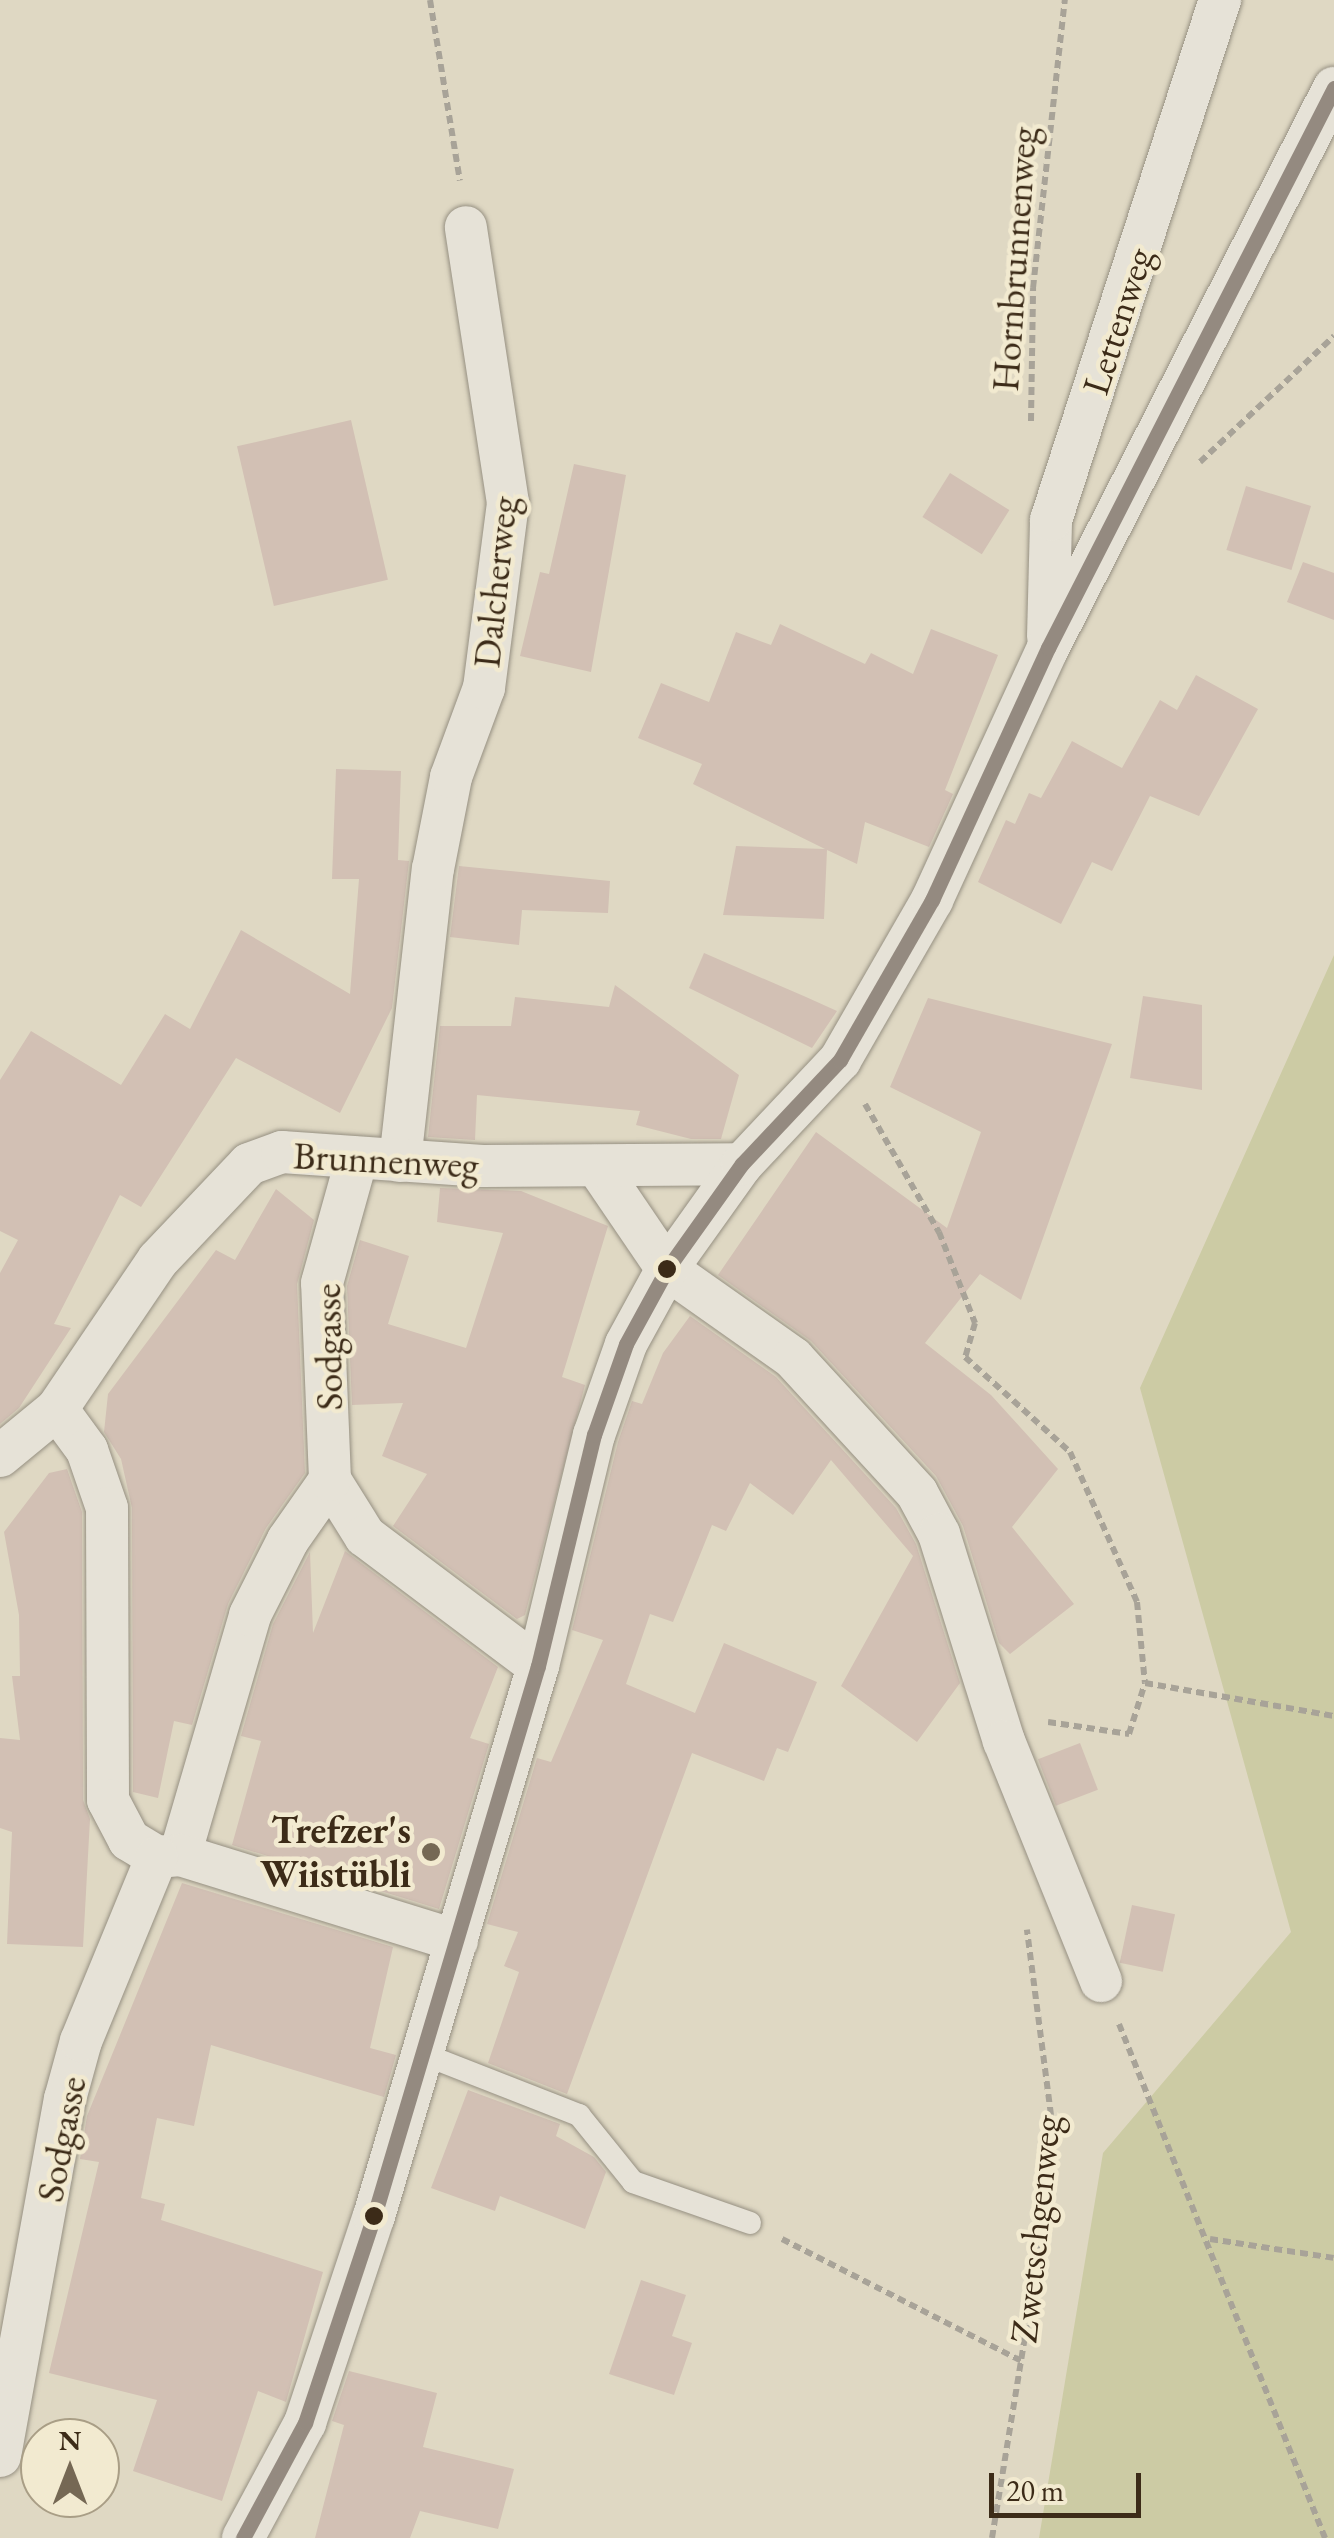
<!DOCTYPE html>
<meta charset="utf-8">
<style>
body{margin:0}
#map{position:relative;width:1334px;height:2538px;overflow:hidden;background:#dfd8c3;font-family:"EB Garamond",serif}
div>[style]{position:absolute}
.green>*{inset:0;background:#cccba4}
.building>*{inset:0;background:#d2c0b4;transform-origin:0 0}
.path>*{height:6px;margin-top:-3px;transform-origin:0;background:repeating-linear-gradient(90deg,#a8a398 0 8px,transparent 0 13px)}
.roads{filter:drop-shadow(0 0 2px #969082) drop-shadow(0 0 2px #969082)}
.service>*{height:22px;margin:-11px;padding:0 11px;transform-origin:11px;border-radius:11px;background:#e6e2d7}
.minor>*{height:42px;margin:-21px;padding:0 21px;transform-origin:21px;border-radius:21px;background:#e6e2d7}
.bus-1>*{height:15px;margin:-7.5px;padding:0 7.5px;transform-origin:7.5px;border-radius:7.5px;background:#948a80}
.dots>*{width:28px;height:28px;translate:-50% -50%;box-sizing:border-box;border:5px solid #f2ead0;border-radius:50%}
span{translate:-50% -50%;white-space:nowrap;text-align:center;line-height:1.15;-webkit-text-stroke:9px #f2ead0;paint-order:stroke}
.street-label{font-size:38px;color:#3c2b18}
.poi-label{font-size:38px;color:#3c2b18;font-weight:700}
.right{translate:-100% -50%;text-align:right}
.north{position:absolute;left:20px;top:2418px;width:100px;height:100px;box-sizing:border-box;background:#f2ead0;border:2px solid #a99e86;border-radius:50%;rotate:0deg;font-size:28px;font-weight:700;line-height:40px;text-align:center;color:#3c2b18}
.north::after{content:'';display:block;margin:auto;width:35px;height:45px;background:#756854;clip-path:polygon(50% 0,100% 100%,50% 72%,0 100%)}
.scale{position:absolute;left:989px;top:2473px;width:152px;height:45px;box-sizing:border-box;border:5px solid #3c2b18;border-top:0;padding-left:12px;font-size:30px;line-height:35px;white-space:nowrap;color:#3c2b18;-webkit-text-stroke:8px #f2ead0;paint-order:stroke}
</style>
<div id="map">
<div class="green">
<i style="clip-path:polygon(1334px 955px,1334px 2538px,1039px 2538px,1103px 2153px,1291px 1932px,1140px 1388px)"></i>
</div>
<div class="building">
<i style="left:351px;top:420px;width:164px;height:117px;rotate:77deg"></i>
<i style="clip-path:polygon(574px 464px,626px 475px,591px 672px,520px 656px,540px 572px,549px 574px)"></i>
<i style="left:950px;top:473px;width:70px;height:52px;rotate:32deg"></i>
<i style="left:1246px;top:486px;width:68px;height:67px;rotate:17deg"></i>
<i style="clip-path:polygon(1303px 562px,1334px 573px,1334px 620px,1287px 602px)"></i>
<i style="clip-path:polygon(780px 624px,865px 664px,871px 653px,913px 674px,931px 629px,998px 655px,945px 790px,953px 794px,929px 847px,865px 822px,857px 864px,827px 850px,824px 919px,723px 915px,736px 846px,825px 849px,693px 784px,702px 764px,638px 738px,661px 683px,709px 702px,736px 632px,771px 645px)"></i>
<i style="clip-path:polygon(1196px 675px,1258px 709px,1199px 816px,1150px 796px,1112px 871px,1092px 862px,1061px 924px,978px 882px,1006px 820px,1015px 824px,1029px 793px,1041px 798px,1072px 741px,1122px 768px,1160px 700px,1177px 710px)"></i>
<i style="clip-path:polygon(336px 769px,401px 771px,398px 860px,409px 861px,392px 1008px,340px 1113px,236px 1058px,141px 1207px,120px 1195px,54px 1324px,71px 1328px,19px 1408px,0 1424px,0 1273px,18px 1240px,0 1231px,0 1080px,31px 1031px,121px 1085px,165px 1014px,190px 1029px,241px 930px,350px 994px,359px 879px,332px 879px)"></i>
<i style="clip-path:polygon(459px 866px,610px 881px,608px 913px,522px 910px,519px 945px,450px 937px)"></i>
<i style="clip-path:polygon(704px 953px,806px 997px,837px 1011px,812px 1048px,689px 988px)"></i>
<i style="clip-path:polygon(615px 985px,739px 1075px,721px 1139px,691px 1139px,636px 1125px,640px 1111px,477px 1095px,475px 1140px,428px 1137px,440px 1026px,511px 1026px,515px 997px,609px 1007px)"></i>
<i style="clip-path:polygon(1143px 996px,1202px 1005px,1202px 1090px,1130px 1078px)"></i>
<i style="clip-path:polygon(928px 998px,1112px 1044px,1021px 1300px,980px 1274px,925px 1343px,991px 1395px,1058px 1469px,1012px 1527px,1074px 1604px,1010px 1654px,999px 1643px,963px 1526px,936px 1476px,811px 1341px,718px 1275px,816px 1132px,947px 1228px,981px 1132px,890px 1087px)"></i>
<i style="clip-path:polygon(440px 1188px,521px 1191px,608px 1226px,562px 1377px,585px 1385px,525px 1615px,517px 1619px,393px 1526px,427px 1474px,382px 1456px,403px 1403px,352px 1405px,347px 1286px,360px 1240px,409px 1256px,388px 1324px,466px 1348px,503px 1233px,437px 1222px)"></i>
<i style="clip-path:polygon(276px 1189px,314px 1220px,297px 1284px,305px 1473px,266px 1528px,228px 1604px,192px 1725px,174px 1721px,158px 1798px,133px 1792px,132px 1508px,121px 1459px,104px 1432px,108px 1394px,216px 1250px,235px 1260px)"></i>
<i style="clip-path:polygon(690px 1316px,776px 1377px,896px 1508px,916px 1544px,960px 1683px,917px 1742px,841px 1686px,913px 1556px,831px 1460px,793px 1515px,750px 1483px,726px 1531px,712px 1525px,673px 1622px,650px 1614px,626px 1684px,695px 1713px,724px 1643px,817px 1682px,788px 1752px,777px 1748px,764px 1781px,692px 1753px,567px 2094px,488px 2063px,519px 1972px,504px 1966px,518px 1932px,487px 1924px,537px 1758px,551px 1762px,603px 1640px,572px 1630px,618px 1442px,632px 1401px,642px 1404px,663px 1353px)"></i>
<i style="clip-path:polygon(67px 1469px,82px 1512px,83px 1800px,90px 1819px,83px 1947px,7px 1944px,12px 1832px,0 1828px,0 1738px,20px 1740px,12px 1676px,20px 1676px,19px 1615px,4px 1532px,49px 1473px)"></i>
<i style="clip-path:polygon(345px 1551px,498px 1667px,470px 1738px,489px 1744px,439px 1909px,232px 1845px,261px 1741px,241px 1736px,273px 1624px,310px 1552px,313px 1633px)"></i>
<i style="left:1080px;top:1743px;width:50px;height:45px;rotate:69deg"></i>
<i style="clip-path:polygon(182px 1883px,393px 1947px,370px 2048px,396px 2055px,384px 2097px,211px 2045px,194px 2126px,157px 2118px,141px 2198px,165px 2204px,161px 2220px,323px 2272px,286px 2402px,258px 2391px,222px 2501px,133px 2471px,157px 2400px,49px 2373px,99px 2162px,80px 2159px,87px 2116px)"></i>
<i style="left:1132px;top:1905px;width:44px;height:59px;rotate:12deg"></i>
<i style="clip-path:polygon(468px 2090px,560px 2124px,556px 2136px,594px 2157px,606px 2172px,585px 2229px,500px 2196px,495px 2211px,431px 2188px)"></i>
<i style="clip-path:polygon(641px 2280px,686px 2295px,672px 2336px,692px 2343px,674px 2395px,609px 2374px)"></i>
<i style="clip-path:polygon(349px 2371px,437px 2393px,423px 2447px,514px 2469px,498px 2529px,420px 2511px,410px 2538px,315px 2538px,344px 2425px,332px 2421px)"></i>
</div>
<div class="path">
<i style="left:430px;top:0;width:183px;rotate:80.6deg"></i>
<i style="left:1031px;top:421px;width:133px;rotate:-89.1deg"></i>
<i style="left:1033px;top:288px;width:290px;rotate:-83.7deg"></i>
<i style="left:1200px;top:462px;width:184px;rotate:-43.2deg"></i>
<i style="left:865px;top:1104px;width:148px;rotate:60deg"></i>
<i style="left:939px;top:1232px;width:98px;rotate:68.4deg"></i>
<i style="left:975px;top:1323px;width:35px;rotate:106deg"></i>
<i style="left:965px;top:1357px;width:142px;rotate:42.1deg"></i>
<i style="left:1070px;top:1452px;width:164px;rotate:65.9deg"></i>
<i style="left:1137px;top:1602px;width:81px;rotate:84.4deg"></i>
<i style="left:1048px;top:1722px;width:82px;rotate:8.4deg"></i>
<i style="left:1129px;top:1734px;width:53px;rotate:-72.6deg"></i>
<i style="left:1145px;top:1683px;width:192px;rotate:9.9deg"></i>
<i style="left:1119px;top:2024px;width:554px;rotate:68.16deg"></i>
<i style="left:782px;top:2239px;width:268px;rotate:27deg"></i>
<i style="left:1210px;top:2239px;width:125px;rotate:8.7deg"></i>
<i style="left:992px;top:2538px;width:292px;rotate:-80.7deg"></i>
<i style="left:1039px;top:2250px;width:136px;rotate:-84.9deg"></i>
<i style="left:1051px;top:2115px;width:187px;rotate:-97.4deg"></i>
</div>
<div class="roads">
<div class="service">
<i style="left:423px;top:2054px;width:168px;rotate:21.4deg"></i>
<i style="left:579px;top:2115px;width:86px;rotate:51.1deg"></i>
<i style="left:633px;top:2182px;width:124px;rotate:19.3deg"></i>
</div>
<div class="minor">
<i style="left:1048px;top:637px;width:117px;rotate:-88.5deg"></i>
<i style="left:1051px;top:520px;width:547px;rotate:-72deg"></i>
<i style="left:400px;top:1161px;width:294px;rotate:-83.6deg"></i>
<i style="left:433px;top:869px;width:94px;rotate:-78.9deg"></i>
<i style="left:451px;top:777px;width:95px;rotate:-69.7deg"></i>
<i style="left:484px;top:688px;width:187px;rotate:-82.6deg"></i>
<i style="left:508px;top:503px;width:279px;rotate:-98.7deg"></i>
<i style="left:597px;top:1166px;width:125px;rotate:55.8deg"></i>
<i style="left:667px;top:1269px;width:154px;rotate:35.2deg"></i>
<i style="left:793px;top:1358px;width:183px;rotate:47.4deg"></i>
<i style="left:917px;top:1493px;width:47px;rotate:61.8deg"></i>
<i style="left:939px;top:1534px;width:217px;rotate:72.6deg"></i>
<i style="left:1004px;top:1741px;width:259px;rotate:68deg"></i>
<i style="left:57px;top:1409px;width:51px;rotate:53.8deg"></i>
<i style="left:87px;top:1450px;width:61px;rotate:71deg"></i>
<i style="left:107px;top:1508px;width:292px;rotate:89.8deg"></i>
<i style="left:108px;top:1800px;width:45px;rotate:62.3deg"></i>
<i style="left:129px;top:1840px;width:33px;rotate:31deg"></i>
<i style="left:0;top:1456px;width:74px;rotate:-39.5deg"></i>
<i style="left:57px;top:1409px;width:180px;rotate:-55.9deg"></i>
<i style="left:158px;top:1260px;width:132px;rotate:-46.5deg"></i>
<i style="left:249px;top:1164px;width:35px;rotate:-20deg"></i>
<i style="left:282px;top:1152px;width:201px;rotate:4deg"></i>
<i style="left:483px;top:1166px;width:259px;rotate:-0.4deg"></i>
<i style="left:330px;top:1480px;width:66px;rotate:58deg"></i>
<i style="left:365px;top:1536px;width:216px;rotate:36.9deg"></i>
<i style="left:180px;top:1855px;width:250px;rotate:-73.7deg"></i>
<i style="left:250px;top:1615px;width:84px;rotate:-63.1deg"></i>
<i style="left:288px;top:1540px;width:73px;rotate:-55deg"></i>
<i style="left:330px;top:1480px;width:197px;rotate:-92.3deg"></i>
<i style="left:322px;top:1283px;width:130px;rotate:-74.4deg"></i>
<i style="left:157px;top:1857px;width:23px;rotate:-5deg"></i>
<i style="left:180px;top:1855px;width:290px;rotate:17.2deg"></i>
<i style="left:0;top:2456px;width:363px;rotate:-79.7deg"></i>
<i style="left:65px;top:2099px;width:60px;rotate:-74.6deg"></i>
<i style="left:81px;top:2041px;width:199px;rotate:-67.6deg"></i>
<i style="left:243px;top:2538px;width:131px;rotate:-61.7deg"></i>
<i style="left:305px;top:2423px;width:218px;rotate:-71.6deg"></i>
<i style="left:374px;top:2216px;width:574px;rotate:-73.4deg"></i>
<i style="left:538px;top:1666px;width:238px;rotate:-76.4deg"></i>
<i style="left:594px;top:1435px;width:96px;rotate:-70.6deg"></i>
<i style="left:626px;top:1344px;width:85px;rotate:-61.3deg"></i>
<i style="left:667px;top:1269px;width:129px;rotate:-54.5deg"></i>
<i style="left:742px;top:1164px;width:143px;rotate:-46.7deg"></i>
<i style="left:840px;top:1060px;width:185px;rotate:-60.1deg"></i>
<i style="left:932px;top:900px;width:277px;rotate:-65.3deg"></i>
<i style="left:1048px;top:648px;width:629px;rotate:-62.95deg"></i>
</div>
</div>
<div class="bus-1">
<i style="left:243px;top:2538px;width:131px;rotate:-61.7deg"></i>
<i style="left:305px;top:2423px;width:218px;rotate:-71.6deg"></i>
<i style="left:374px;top:2216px;width:574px;rotate:-73.4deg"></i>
<i style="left:538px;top:1666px;width:238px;rotate:-76.4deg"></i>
<i style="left:594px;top:1435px;width:96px;rotate:-70.6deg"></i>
<i style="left:626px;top:1344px;width:85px;rotate:-61.3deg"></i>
<i style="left:667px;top:1269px;width:129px;rotate:-54.5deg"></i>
<i style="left:742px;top:1164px;width:143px;rotate:-46.7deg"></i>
<i style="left:840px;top:1060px;width:185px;rotate:-60.1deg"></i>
<i style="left:932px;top:900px;width:277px;rotate:-65.3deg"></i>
<i style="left:1048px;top:648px;width:629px;rotate:-62.95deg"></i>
</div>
<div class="dots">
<i style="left:667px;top:1269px;background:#3c2b18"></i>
<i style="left:431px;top:1852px;background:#756854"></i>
<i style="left:374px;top:2216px;background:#3c2b18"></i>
</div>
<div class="street-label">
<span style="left:1014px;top:259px;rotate:-86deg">Hornbrunnenweg</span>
<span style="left:1117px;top:321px;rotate:-72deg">Lettenweg</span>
<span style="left:495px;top:582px;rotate:-84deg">Dalcherweg</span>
<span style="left:386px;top:1160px;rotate:3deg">Brunnenweg</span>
<span style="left:328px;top:1347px;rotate:-91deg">Sodgasse</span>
<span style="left:61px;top:2139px;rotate:-79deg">Sodgasse</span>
<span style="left:1035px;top:2229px;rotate:-84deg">Zwetschgenweg</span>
</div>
<div class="poi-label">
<span class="right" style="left:411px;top:1852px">Trefzer's<br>Wiistübli</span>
</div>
<div class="north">N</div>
<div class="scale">20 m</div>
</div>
